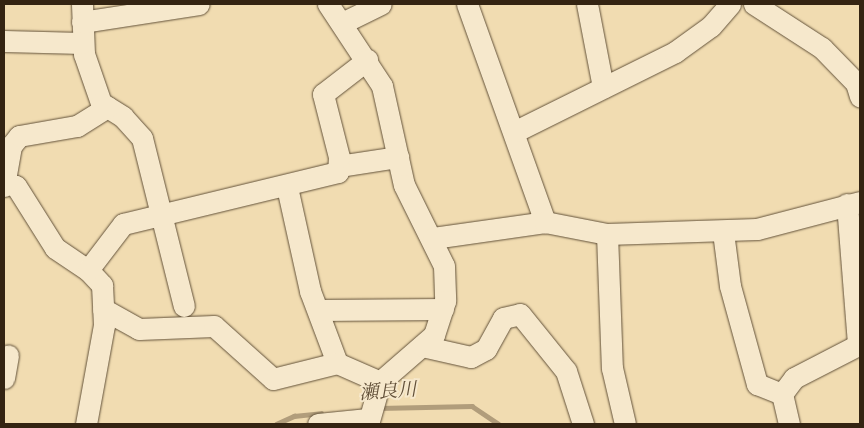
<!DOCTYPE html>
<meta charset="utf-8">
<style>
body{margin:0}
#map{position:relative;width:864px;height:428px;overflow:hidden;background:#f1dcb1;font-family:"Old Standard TT","Noto Serif JP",serif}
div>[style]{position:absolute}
.stream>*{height:4.5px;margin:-2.25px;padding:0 2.25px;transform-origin:2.25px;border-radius:2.25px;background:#b19d7b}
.roads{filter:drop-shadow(0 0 1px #63523a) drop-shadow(0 0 1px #63523a)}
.minor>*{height:21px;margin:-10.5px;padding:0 10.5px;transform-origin:10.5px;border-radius:10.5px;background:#f6e8cc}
span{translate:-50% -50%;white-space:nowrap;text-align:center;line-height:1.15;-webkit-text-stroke:4px #f6e8cc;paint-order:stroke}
.water-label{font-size:19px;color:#604e37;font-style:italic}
.frame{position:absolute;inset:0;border:5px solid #342412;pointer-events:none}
</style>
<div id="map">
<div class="stream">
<i style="left:379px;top:408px;width:93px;rotate:-1.2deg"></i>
<i style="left:472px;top:406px;width:32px;rotate:34deg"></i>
<i style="left:276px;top:424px;width:20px;rotate:-24deg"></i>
<i style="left:294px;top:416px;width:27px;rotate:-6deg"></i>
</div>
<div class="roads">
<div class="minor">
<i style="left:82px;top:4px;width:50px;rotate:87.7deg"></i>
<i style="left:84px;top:54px;width:52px;rotate:70.9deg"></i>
<i style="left:101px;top:103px;width:26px;rotate:32deg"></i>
<i style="left:123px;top:117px;width:28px;rotate:48deg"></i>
<i style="left:142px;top:138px;width:173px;rotate:76deg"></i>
<i style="left:328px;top:4px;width:98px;rotate:56.6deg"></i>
<i style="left:382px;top:86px;width:101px;rotate:77.5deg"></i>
<i style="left:404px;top:185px;width:90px;rotate:63.7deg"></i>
<i style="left:444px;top:266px;width:35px;rotate:88deg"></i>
<i style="left:445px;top:301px;width:36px;rotate:108deg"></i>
<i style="left:434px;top:335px;width:72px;rotate:139deg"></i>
<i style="left:380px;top:382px;width:44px;rotate:105.9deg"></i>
<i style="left:467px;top:4px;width:232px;rotate:70.3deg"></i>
<i style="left:587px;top:4px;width:85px;rotate:79.1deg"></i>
<i style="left:754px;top:4px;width:81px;rotate:32.9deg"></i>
<i style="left:822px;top:48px;width:49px;rotate:45.8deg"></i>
<i style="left:856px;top:83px;width:14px;rotate:73deg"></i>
<i style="left:82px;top:22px;width:118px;rotate:-8.7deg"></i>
<i style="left:342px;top:23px;width:43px;rotate:-26deg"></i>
<i style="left:4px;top:41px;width:78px;rotate:1.5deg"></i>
<i style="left:516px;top:131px;width:178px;rotate:-26.4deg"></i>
<i style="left:675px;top:52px;width:44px;rotate:-35.8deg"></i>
<i style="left:711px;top:26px;width:29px;rotate:-49deg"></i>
<i style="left:339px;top:166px;width:60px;rotate:-8.7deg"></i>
<i style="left:6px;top:183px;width:10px;rotate:17deg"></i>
<i style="left:16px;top:186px;width:73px;rotate:57.8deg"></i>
<i style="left:55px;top:248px;width:40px;rotate:34deg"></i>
<i style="left:88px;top:270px;width:21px;rotate:47deg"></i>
<i style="left:102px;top:285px;width:40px;rotate:87.1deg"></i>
<i style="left:104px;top:325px;width:101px;rotate:100.3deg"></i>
<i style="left:4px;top:186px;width:41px;rotate:-80.1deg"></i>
<i style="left:11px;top:146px;width:13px;rotate:-51deg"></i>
<i style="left:19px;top:136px;width:59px;rotate:-9.8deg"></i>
<i style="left:77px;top:126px;width:36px;rotate:-32deg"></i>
<i style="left:287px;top:187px;width:107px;rotate:77.5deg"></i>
<i style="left:310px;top:291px;width:77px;rotate:69.4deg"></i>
<i style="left:847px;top:204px;width:140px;rotate:85.5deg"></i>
<i style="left:723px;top:232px;width:54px;rotate:82.6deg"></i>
<i style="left:730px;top:286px;width:102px;rotate:74.6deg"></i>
<i style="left:757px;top:384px;width:27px;rotate:22deg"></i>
<i style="left:607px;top:234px;width:134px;rotate:87.9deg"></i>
<i style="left:612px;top:368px;width:57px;rotate:76.9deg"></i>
<i style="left:433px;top:238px;width:113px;rotate:-8.1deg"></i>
<i style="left:545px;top:222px;width:63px;rotate:11deg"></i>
<i style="left:607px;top:234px;width:150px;rotate:-1.9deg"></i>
<i style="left:757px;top:229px;width:106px;rotate:-14.7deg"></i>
<i style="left:88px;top:270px;width:58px;rotate:-52.7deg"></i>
<i style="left:123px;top:224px;width:221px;rotate:-13.6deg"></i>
<i style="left:338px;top:172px;width:15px;rotate:-86deg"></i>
<i style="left:339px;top:157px;width:65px;rotate:-104.3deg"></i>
<i style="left:323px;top:94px;width:56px;rotate:-37.7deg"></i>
<i style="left:103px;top:309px;width:41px;rotate:29.1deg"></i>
<i style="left:139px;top:329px;width:75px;rotate:-2.3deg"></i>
<i style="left:214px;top:326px;width:79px;rotate:41.9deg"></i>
<i style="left:273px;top:379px;width:66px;rotate:-14deg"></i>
<i style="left:337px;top:363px;width:47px;rotate:23.8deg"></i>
<i style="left:318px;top:310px;width:125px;rotate:-0.5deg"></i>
<i style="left:422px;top:346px;width:50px;rotate:12.7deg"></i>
<i style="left:471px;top:357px;width:17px;rotate:-28deg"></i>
<i style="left:486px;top:349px;width:35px;rotate:-61deg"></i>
<i style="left:503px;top:318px;width:17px;rotate:-13deg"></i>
<i style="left:520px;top:314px;width:73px;rotate:51.1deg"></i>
<i style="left:566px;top:371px;width:56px;rotate:72.2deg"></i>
<i style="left:4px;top:378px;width:23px;rotate:-80deg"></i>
<i style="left:318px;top:424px;width:50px;rotate:-5.7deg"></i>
<i style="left:789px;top:424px;width:31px;rotate:-103deg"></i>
<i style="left:782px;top:394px;width:20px;rotate:-53deg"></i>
<i style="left:794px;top:378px;width:74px;rotate:-27.3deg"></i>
</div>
</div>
<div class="water-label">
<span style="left:388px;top:393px;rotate:-4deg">瀬良川</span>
</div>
<div class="frame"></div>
</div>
